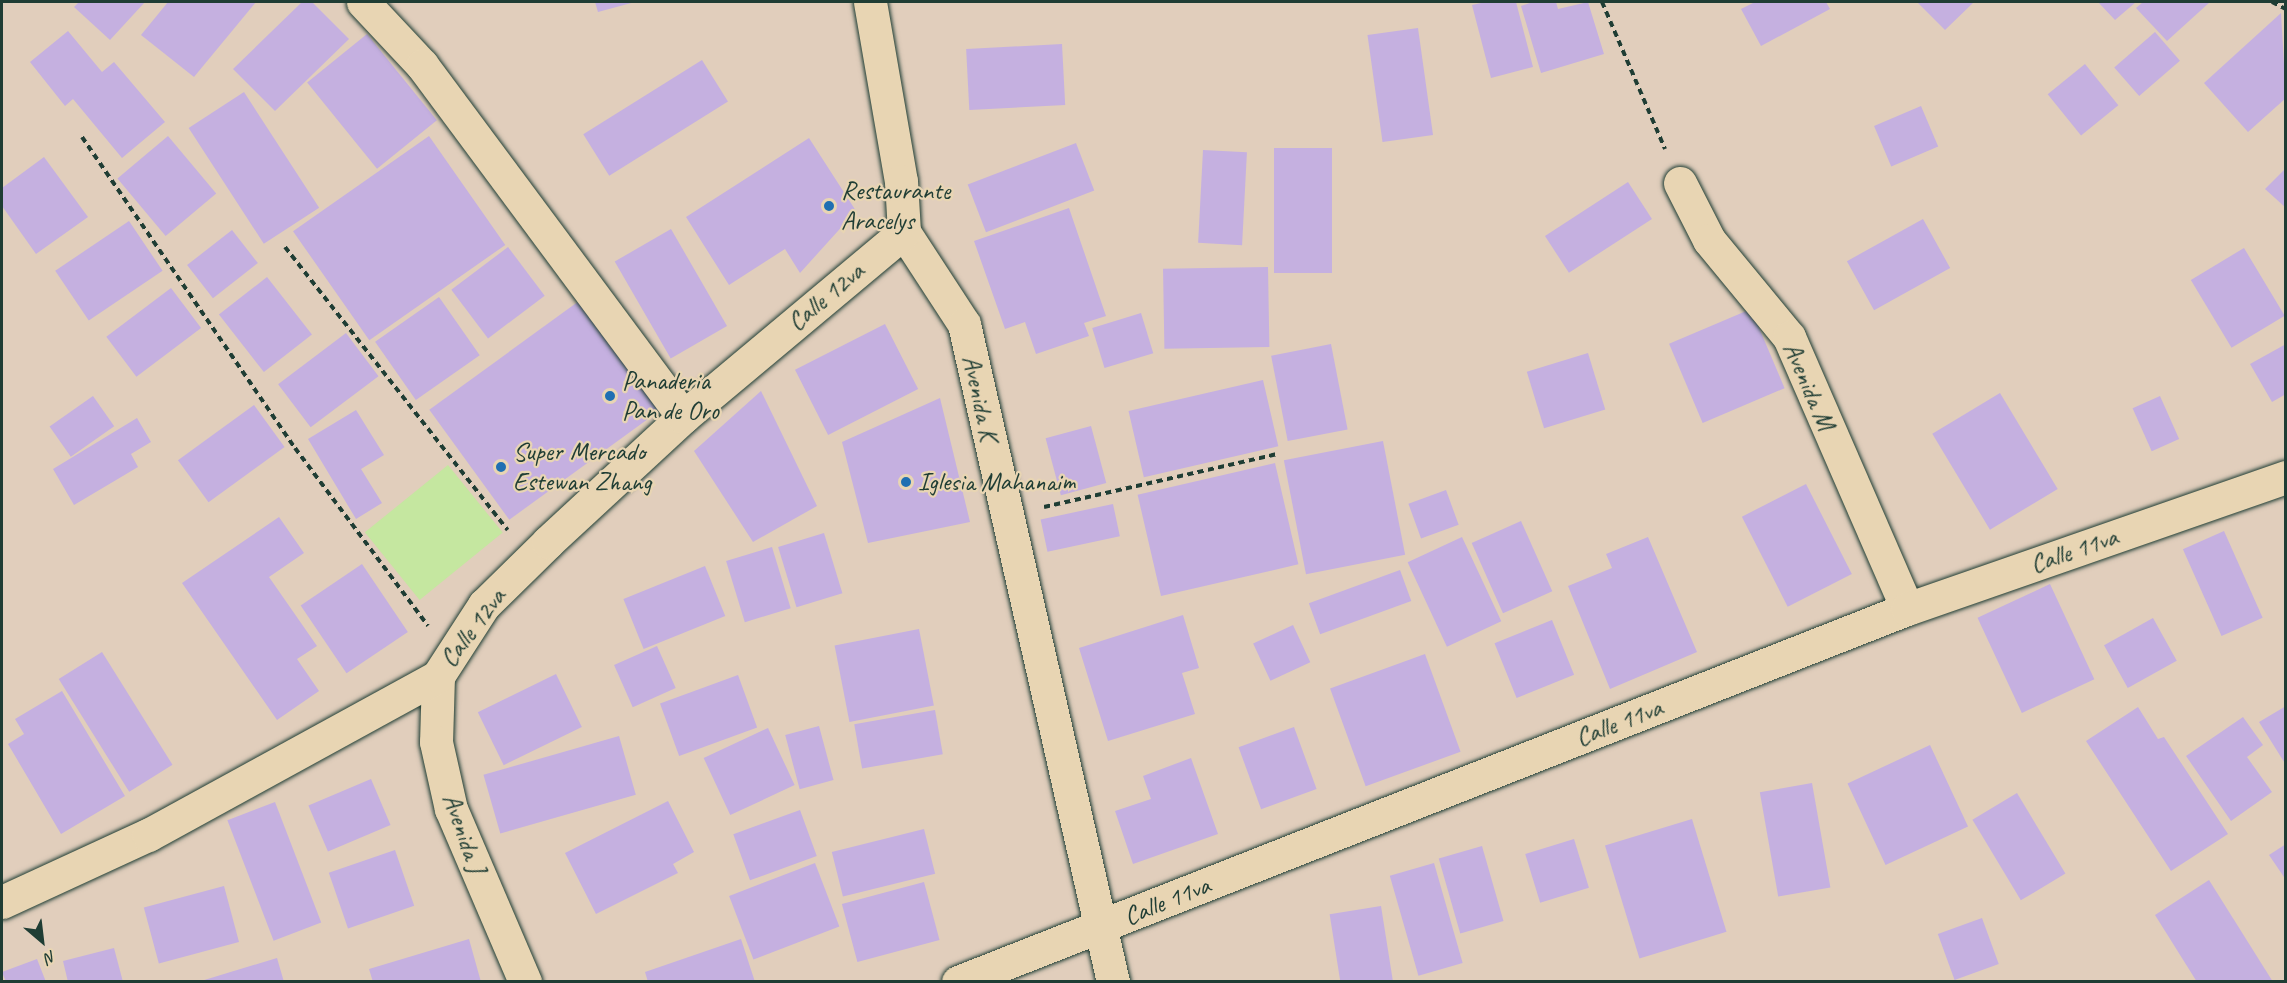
<!DOCTYPE html>
<style>
body{margin:0}
#map{position:relative;width:2287px;height:983px;overflow:hidden;background:#e1cebc;font-family:Caveat,sans-serif}
div>[style]{position:absolute}
.green>*{inset:0;background:#c5e7a0;transform-origin:0 0}
.building>*{inset:0;background:#c5b0e0;transform-origin:0 0}
.path>*{height:4px;margin-top:-2px;transform-origin:0;background:repeating-linear-gradient(90deg,#1f3d34 0 6px,transparent 0 10.5px)}
.roads{filter:drop-shadow(0 0 2px #1f3d34) drop-shadow(0 0 2px #1f3d34)}
.minor>*{height:33px;margin:-16.5px;padding:0 16.5px;transform-origin:16.5px;border-radius:16.5px;background:#e8d5b3}
.dots>*{width:16px;height:16px;translate:-50% -50%;box-sizing:border-box;border:3px solid #e8d5b3;border-radius:50%}
span{translate:-50% -50%;white-space:nowrap;text-align:center;line-height:1.15;-webkit-text-stroke:4.5px #e8d5b3;paint-order:stroke}
.poi-label{font-size:26px;color:#1f3d34}
.left{translate:0 -50%;text-align:left}
.street-label{font-size:26px;color:#1f3d34}
.frame{position:absolute;inset:0;border:3px solid #1f3d34;pointer-events:none}
.north{position:absolute;left:12px;top:911px;width:60px;height:60px;-webkit-text-stroke:4px #e8d5b3;paint-order:stroke;rotate:152deg;font-size:16px;font-weight:700;line-height:24px;text-align:center;color:#1f3d34}
.north::after{content:'';display:block;margin:auto;width:21px;height:27px;background:#1f3d34;clip-path:polygon(50% 0,100% 100%,50% 72%,0 100%)}
</style>
<div id="map">
<div class="green">
<i style="left:448px;top:465px;width:87px;height:107px;rotate:51deg"></i>
</div>
<div class="building">
<i style="clip-path:polygon(79px 2px,145px 2px,110px 40px,74px 7px)"></i>
<i style="clip-path:polygon(168px 2px,256px 2px,194px 77px,141px 35px)"></i>
<i style="clip-path:polygon(302px 2px,312px 2px,349px 39px,275px 111px,233px 69px)"></i>
<i style="clip-path:polygon(595px 2px,635px 2px,598px 12px)"></i>
<i style="clip-path:polygon(1486px 2px,1516px 2px,1533px 67px,1491px 78px,1472px 5px)"></i>
<i style="clip-path:polygon(1533px 2px,1556px 2px,1558px 9px,1588px 2px,1604px 54px,1541px 73px,1521px 6px)"></i>
<i style="clip-path:polygon(1755px 2px,1826px 2px,1830px 9px,1761px 46px,1741px 9px)"></i>
<i style="clip-path:polygon(1917px 2px,1974px 2px,1945px 30px)"></i>
<i style="clip-path:polygon(2098px 2px,2136px 2px,2115px 20px)"></i>
<i style="clip-path:polygon(2143px 2px,2210px 2px,2167px 41px,2136px 8px)"></i>
<i style="clip-path:polygon(2281px 13px,2286px 98px,2248px 132px,2204px 83px)"></i>
<i style="left:1418px;top:28px;width:108px;height:51px;rotate:82deg"></i>
<i style="clip-path:polygon(68px 31px,102px 72px,114px 62px,165px 122px,122px 158px,73px 99px,65px 106px,30px 62px)"></i>
<i style="left:2155px;top:32px;width:38px;height:54px;rotate:49deg"></i>
<i style="left:367px;top:34px;width:111px;height:77px;rotate:51deg"></i>
<i style="left:1062px;top:44px;width:61px;height:96px;rotate:87deg"></i>
<i style="left:702px;top:60px;width:49px;height:140px;rotate:58deg"></i>
<i style="left:2085px;top:64px;width:53px;height:48px;rotate:51deg"></i>
<i style="left:244px;top:92px;width:138px;height:66px;rotate:57deg"></i>
<i style="left:1921px;top:106px;width:44px;height:51px;rotate:67deg"></i>
<i style="left:168px;top:136px;width:75px;height:66px;rotate:50deg"></i>
<i style="left:429px;top:136px;width:133px;height:166px;rotate:55deg"></i>
<i style="clip-path:polygon(809px 138px,856px 211px,800px 273px,785px 249px,729px 285px,686px 217px)"></i>
<i style="left:1076px;top:143px;width:51px;height:116px;rotate:69deg"></i>
<i style="left:1332px;top:148px;width:125px;height:58px;rotate:90deg"></i>
<i style="left:1203px;top:150px;width:44px;height:93px;rotate:3deg"></i>
<i style="clip-path:polygon(44px 157px,88px 217px,36px 254px,2px 206px,2px 188px)"></i>
<i style="clip-path:polygon(2286px 168px,2286px 208px,2265px 189px)"></i>
<i style="left:1628px;top:182px;width:44px;height:99px;rotate:57deg"></i>
<i style="clip-path:polygon(1069px 208px,1106px 316px,1084px 323px,1089px 336px,1036px 354px,1025px 322px,1005px 329px,974px 241px)"></i>
<i style="left:1923px;top:219px;width:56px;height:87px;rotate:61deg"></i>
<i style="left:129px;top:221px;width:60px;height:89px;rotate:56deg"></i>
<i style="left:671px;top:229px;width:112px;height:65px;rotate:60deg"></i>
<i style="left:232px;top:230px;width:42px;height:57px;rotate:52deg"></i>
<i style="left:508px;top:247px;width:61px;height:71px;rotate:53deg"></i>
<i style="left:2244px;top:248px;width:79px;height:62px;rotate:59deg"></i>
<i style="left:1268px;top:267px;width:80px;height:105px;rotate:89deg"></i>
<i style="left:267px;top:277px;width:73px;height:61px;rotate:52deg"></i>
<i style="left:171px;top:288px;width:50px;height:81px;rotate:53deg"></i>
<i style="left:439px;top:297px;width:71px;height:78px;rotate:55deg"></i>
<i style="left:579px;top:301px;width:136px;height:185px;rotate:54deg"></i>
<i style="left:1751px;top:309px;width:86px;height:89px;rotate:67deg"></i>
<i style="left:1141px;top:313px;width:42px;height:51px;rotate:73deg"></i>
<i style="left:885px;top:324px;width:73px;height:101px;rotate:63deg"></i>
<i style="left:346px;top:333px;width:54px;height:85px;rotate:53deg"></i>
<i style="left:1331px;top:344px;width:87px;height:61px;rotate:79deg"></i>
<i style="clip-path:polygon(2286px 344px,2286px 394px,2272px 402px,2250px 364px)"></i>
<i style="left:1588px;top:353px;width:59px;height:64px;rotate:73deg"></i>
<i style="left:1263px;top:380px;width:68px;height:138px;rotate:77deg"></i>
<i style="clip-path:polygon(761px 391px,817px 506px,753px 542px,694px 451px)"></i>
<i style="left:2000px;top:393px;width:112px;height:79px;rotate:59deg"></i>
<i style="left:93px;top:396px;width:37px;height:53px;rotate:55deg"></i>
<i style="left:2160px;top:396px;width:47px;height:30px;rotate:66deg"></i>
<i style="clip-path:polygon(940px 398px,970px 522px,868px 543px,842px 442px)"></i>
<i style="left:254px;top:405px;width:52px;height:94px;rotate:54deg"></i>
<i style="clip-path:polygon(356px 410px,384px 455px,361px 469px,382px 503px,356px 519px,308px 439px)"></i>
<i style="clip-path:polygon(137px 418px,151px 442px,131px 454px,138px 467px,74px 505px,53px 469px)"></i>
<i style="left:1091px;top:426px;width:59px;height:47px;rotate:75deg"></i>
<i style="left:1383px;top:441px;width:116px;height:101px;rotate:79deg"></i>
<i style="left:1275px;top:463px;width:104px;height:141px;rotate:77deg"></i>
<i style="left:1806px;top:484px;width:101px;height:72px;rotate:63deg"></i>
<i style="left:1446px;top:490px;width:37px;height:40px;rotate:70deg"></i>
<i style="left:1113px;top:504px;width:33px;height:74px;rotate:78deg"></i>
<i style="clip-path:polygon(279px 517px,304px 553px,269px 577px,317px 646px,297px 659px,319px 691px,277px 720px,182px 583px)"></i>
<i style="left:1521px;top:521px;width:77px;height:54px;rotate:66deg"></i>
<i style="left:2224px;top:531px;width:95px;height:45px;rotate:66deg"></i>
<i style="left:824px;top:533px;width:63px;height:48px;rotate:73deg"></i>
<i style="left:1462px;top:537px;width:93px;height:60px;rotate:65deg"></i>
<i style="clip-path:polygon(1648px 537px,1697px 652px,1610px 689px,1568px 586px,1612px 568px,1606px 554px)"></i>
<i style="left:772px;top:547px;width:64px;height:48px;rotate:73deg"></i>
<i style="left:362px;top:564px;width:82px;height:74px;rotate:56deg"></i>
<i style="left:705px;top:566px;width:54px;height:88px;rotate:68deg"></i>
<i style="left:1400px;top:570px;width:33px;height:97px;rotate:70deg"></i>
<i style="left:2050px;top:584px;width:105px;height:80px;rotate:65deg"></i>
<i style="clip-path:polygon(1183px 615px,1199px 668px,1182px 673px,1195px 714px,1108px 741px,1079px 648px)"></i>
<i style="left:2153px;top:618px;width:49px;height:56px;rotate:61deg"></i>
<i style="left:1552px;top:620px;width:59px;height:62px;rotate:68deg"></i>
<i style="left:1293px;top:625px;width:41px;height:44px;rotate:65deg"></i>
<i style="left:919px;top:629px;width:78px;height:86px;rotate:79deg"></i>
<i style="left:657px;top:646px;width:46px;height:47px;rotate:66deg"></i>
<i style="left:102px;top:652px;width:133px;height:51px;rotate:58deg"></i>
<i style="left:1425px;top:654px;width:104px;height:101px;rotate:70deg"></i>
<i style="left:556px;top:674px;width:59px;height:87px;rotate:64deg"></i>
<i style="left:738px;top:675px;width:56px;height:83px;rotate:70deg"></i>
<i style="clip-path:polygon(62px 691px,125px 796px,61px 834px,8px 744px,24px 734px,15px 719px)"></i>
<i style="clip-path:polygon(2286px 706px,2286px 765px,2259px 722px)"></i>
<i style="clip-path:polygon(2138px 707px,2158px 739px,2164px 737px,2228px 834px,2171px 871px,2086px 741px)"></i>
<i style="left:935px;top:710px;width:45px;height:82px;rotate:80deg"></i>
<i style="clip-path:polygon(2243px 717px,2263px 745px,2247px 757px,2272px 792px,2231px 821px,2186px 756px)"></i>
<i style="left:819px;top:726px;width:56px;height:35px;rotate:75deg"></i>
<i style="left:1294px;top:727px;width:66px;height:59px;rotate:70deg"></i>
<i style="left:768px;top:728px;width:63px;height:71px;rotate:65deg"></i>
<i style="left:619px;top:736px;width:61px;height:141px;rotate:74deg"></i>
<i style="left:1930px;top:745px;width:90px;height:91px;rotate:65deg"></i>
<i style="clip-path:polygon(1191px 758px,1218px 834px,1133px 864px,1115px 811px,1151px 799px,1143px 776px)"></i>
<i style="left:371px;top:779px;width:50px;height:68px;rotate:67deg"></i>
<i style="left:1812px;top:783px;width:106px;height:53px;rotate:80deg"></i>
<i style="left:2017px;top:793px;width:94px;height:52px;rotate:59deg"></i>
<i style="clip-path:polygon(668px 801px,694px 852px,673px 864px,678px 873px,596px 914px,565px 853px)"></i>
<i style="left:275px;top:802px;width:129px;height:51px;rotate:69deg"></i>
<i style="left:800px;top:810px;width:49px;height:71px;rotate:70deg"></i>
<i style="left:1692px;top:819px;width:118px;height:91px;rotate:73deg"></i>
<i style="left:924px;top:829px;width:46px;height:95px;rotate:76deg"></i>
<i style="left:1574px;top:839px;width:51px;height:51px;rotate:73deg"></i>
<i style="clip-path:polygon(2286px 844px,2286px 880px,2269px 855px)"></i>
<i style="left:1482px;top:846px;width:78px;height:45px;rotate:74deg"></i>
<i style="left:395px;top:850px;width:59px;height:70px;rotate:71deg"></i>
<i style="left:815px;top:863px;width:68px;height:92px;rotate:69deg"></i>
<i style="left:1434px;top:863px;width:104px;height:46px;rotate:74deg"></i>
<i style="clip-path:polygon(2209px 880px,2273px 982px,2197px 982px,2155px 915px)"></i>
<i style="left:924px;top:882px;width:60px;height:85px;rotate:75deg"></i>
<i style="left:224px;top:886px;width:58px;height:83px;rotate:75deg"></i>
<i style="left:1381px;top:906px;width:77px;height:52px;rotate:81deg"></i>
<i style="left:1982px;top:918px;width:49px;height:47px;rotate:70deg"></i>
<i style="clip-path:polygon(469px 939px,481px 982px,373px 982px,369px 969px)"></i>
<i style="clip-path:polygon(741px 939px,755px 982px,648px 982px,645px 972px)"></i>
<i style="clip-path:polygon(114px 948px,123px 982px,68px 982px,63px 961px)"></i>
<i style="clip-path:polygon(277px 958px,284px 982px,201px 982px,201px 981px)"></i>
<i style="clip-path:polygon(37px 959px,46px 982px,6px 982px,2px 972px)"></i>
</div>
<div class="path">
<i style="left:1602px;top:2px;width:160px;rotate:66.8deg"></i>
<i style="left:2272px;top:2px;width:16px;rotate:27deg"></i>
<i style="left:82px;top:137px;width:377px;rotate:55.6deg"></i>
<i style="left:295px;top:448px;width:222px;rotate:53.2deg"></i>
<i style="left:285px;top:247px;width:360px;rotate:51.8deg"></i>
<i style="left:1044px;top:507px;width:239px;rotate:-12.8deg"></i>
</div>
<div class="roads">
<div class="minor">
<i style="left:363px;top:2px;width:86px;rotate:46.9deg"></i>
<i style="left:422px;top:65px;width:438px;rotate:53.4deg"></i>
<i style="left:870px;top:2px;width:182px;rotate:80.2deg"></i>
<i style="left:901px;top:181px;width:51px;rotate:86.6deg"></i>
<i style="left:904px;top:232px;width:110px;rotate:56.9deg"></i>
<i style="left:964px;top:324px;width:675px;rotate:77.24deg"></i>
<i style="left:1680px;top:183px;width:64px;rotate:63deg"></i>
<i style="left:1709px;top:240px;width:126px;rotate:50.5deg"></i>
<i style="left:1789px;top:337px;width:296px;rotate:66.5deg"></i>
<i style="left:438px;top:676px;width:66px;rotate:91.7deg"></i>
<i style="left:436px;top:742px;width:69px;rotate:77.4deg"></i>
<i style="left:451px;top:809px;width:188px;rotate:66.8deg"></i>
<i style="left:2px;top:902px;width:161px;rotate:-24.7deg"></i>
<i style="left:148px;top:835px;width:331px;rotate:-28.7deg"></i>
<i style="left:438px;top:676px;width:85px;rotate:-57.1deg"></i>
<i style="left:484px;top:605px;width:90px;rotate:-44.5deg"></i>
<i style="left:548px;top:542px;width:184px;rotate:-42.8deg"></i>
<i style="left:683px;top:417px;width:288px;rotate:-39.9deg"></i>
<i style="left:958px;top:982px;width:1020px;rotate:-21.46deg"></i>
<i style="left:1907px;top:609px;width:401px;rotate:-19.2deg"></i>
</div>
</div>
<div class="dots">
<i style="left:829px;top:206px;background:#1f6fb2"></i>
<i style="left:610px;top:396px;background:#1f6fb2"></i>
<i style="left:501px;top:467px;background:#1f6fb2"></i>
<i style="left:906px;top:482px;background:#1f6fb2"></i>
</div>
<div class="poi-label">
<span class="left" style="left:841px;top:206px">Restaurante<br>Aracelys</span>
<span class="left" style="left:622px;top:396px">Panaderia<br>Pan de Oro</span>
<span class="left" style="left:513px;top:467px">Super Mercado<br>Estewan Zhang</span>
<span class="left" style="left:918px;top:482px">Iglesia Mahanaim</span>
</div>
<div class="street-label">
<span style="left:826px;top:297px;rotate:-40deg">Calle 12va</span>
<span style="left:1809px;top:386px;rotate:66deg">Avenida M</span>
<span style="left:980px;top:398px;rotate:77deg">Avenida K</span>
<span style="left:2074px;top:551px;rotate:-19deg">Calle 11va</span>
<span style="left:473px;top:628px;rotate:-53deg">Calle 12va</span>
<span style="left:1619px;top:723px;rotate:-21deg">Calle 11va</span>
<span style="left:464px;top:833px;rotate:70deg">Avenida J</span>
<span style="left:1167px;top:901px;rotate:-22deg">Calle 11va</span>
</div>
<div class="frame"></div>
<div class="north">N</div>
</div>
